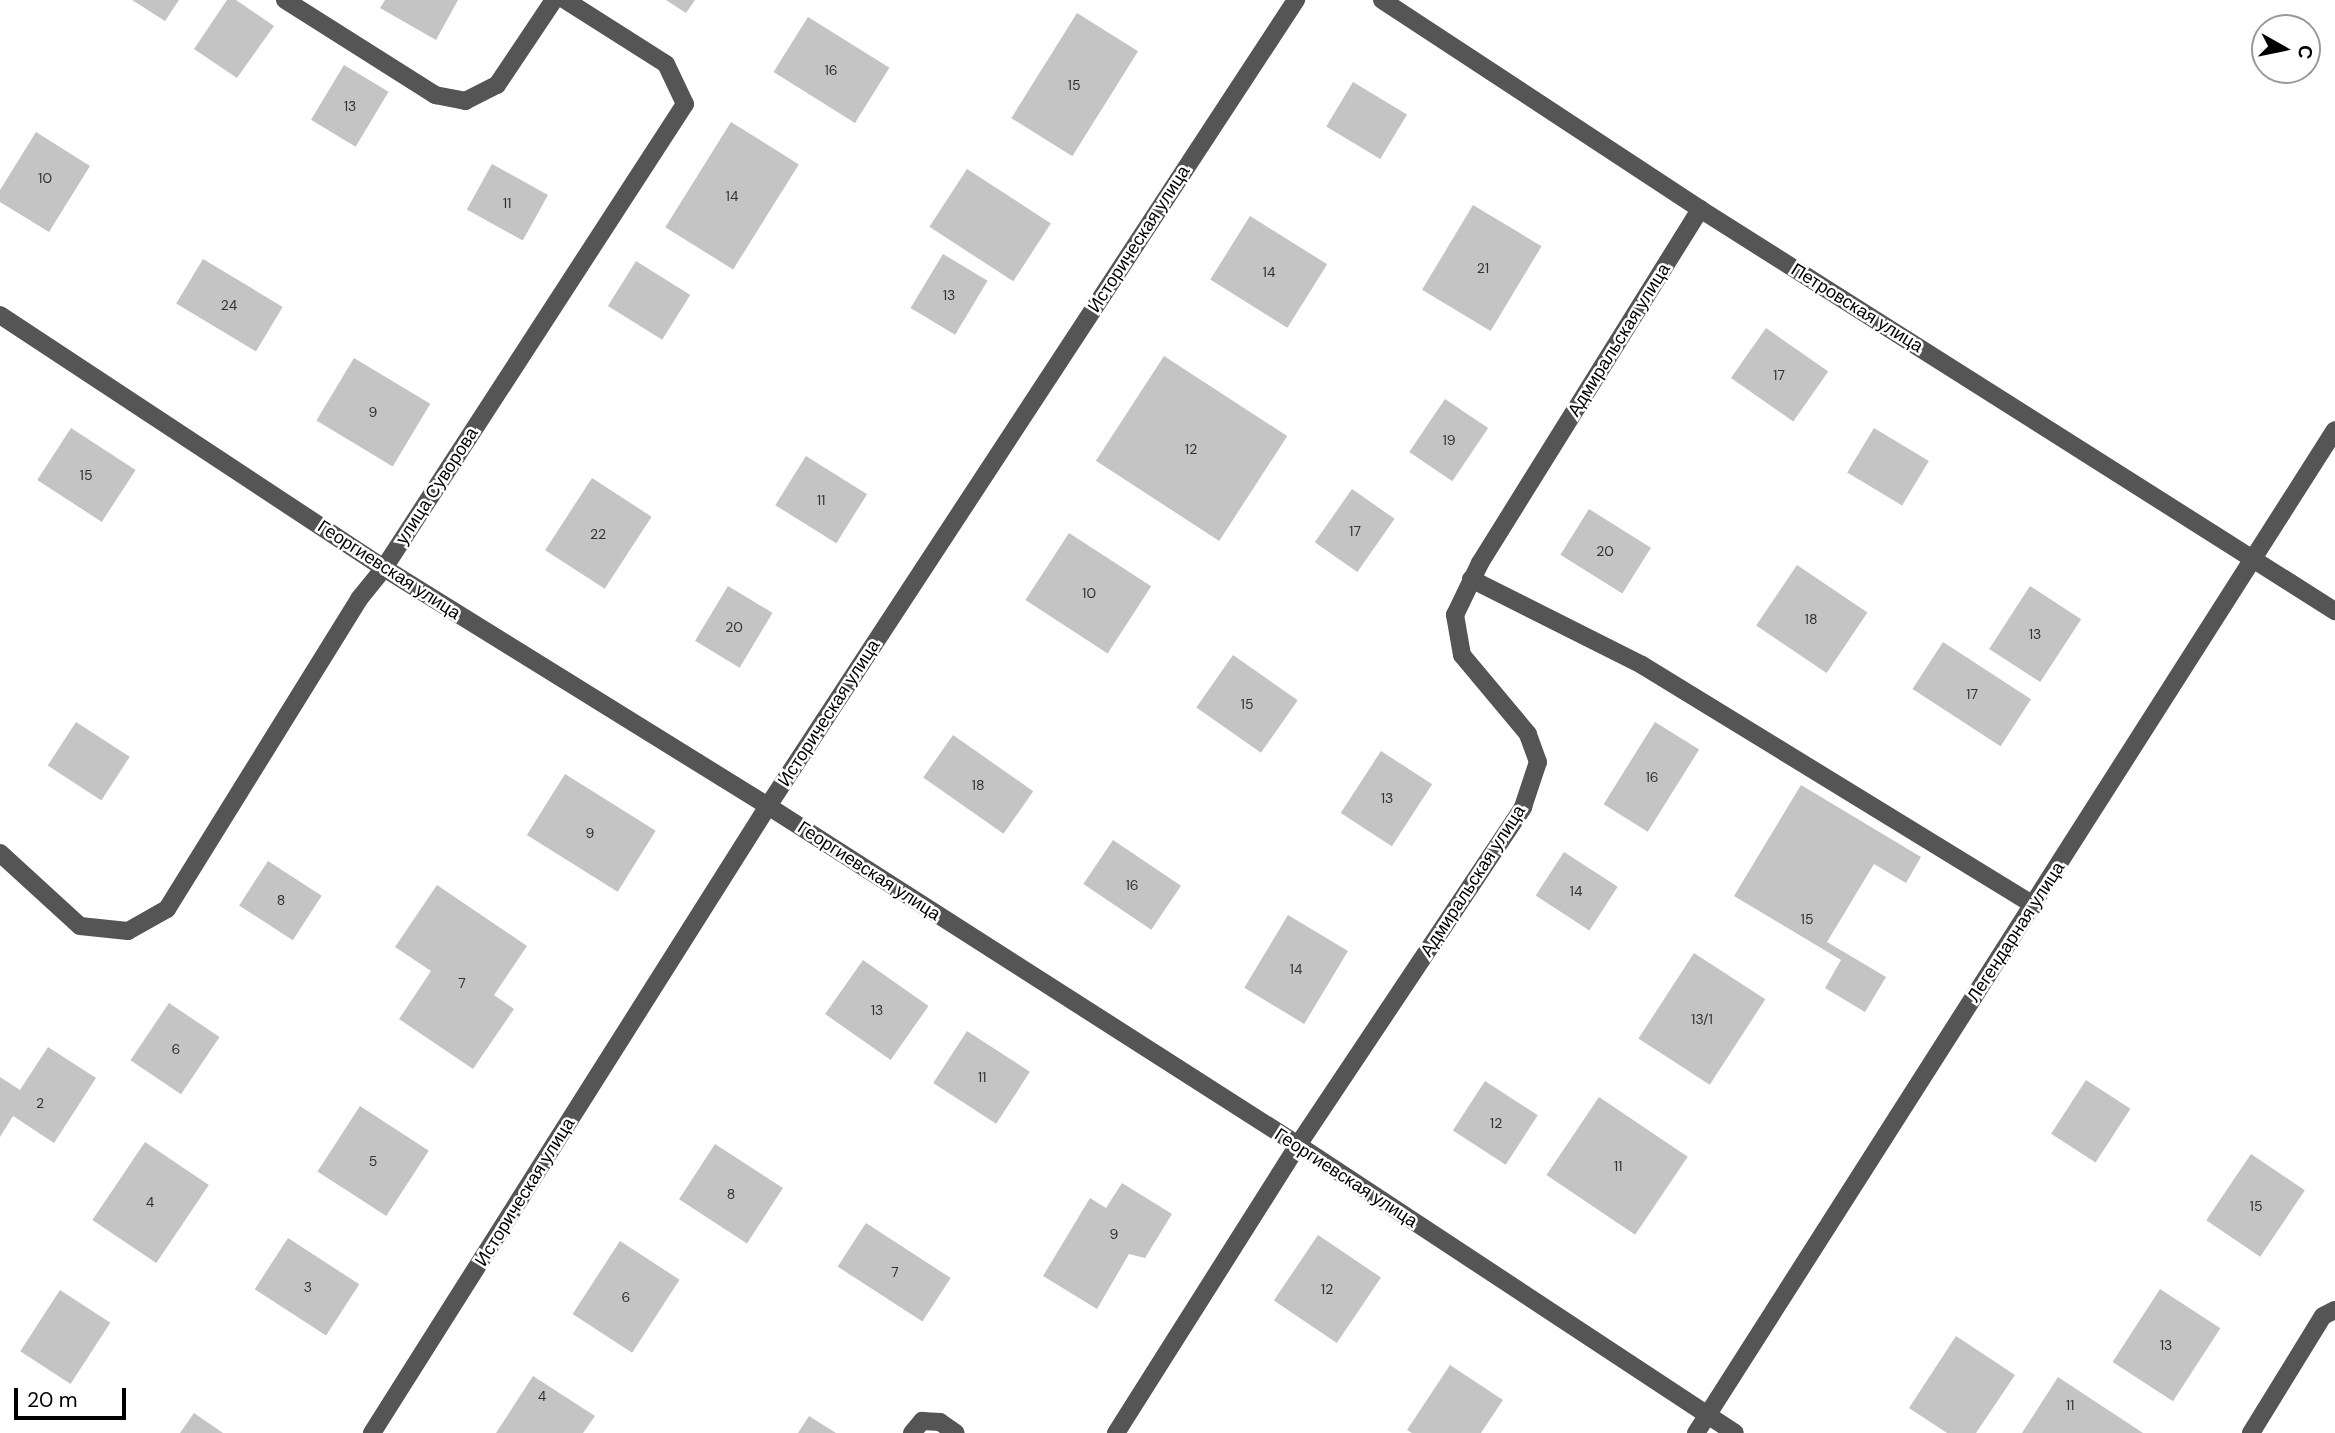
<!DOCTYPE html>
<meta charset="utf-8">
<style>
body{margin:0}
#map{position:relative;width:2335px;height:1433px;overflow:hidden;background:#fff;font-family:"DM Sans",sans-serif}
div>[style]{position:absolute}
.building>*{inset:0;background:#c4c4c4;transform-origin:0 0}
.minor>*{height:18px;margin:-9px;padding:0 9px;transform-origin:9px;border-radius:9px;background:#555}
span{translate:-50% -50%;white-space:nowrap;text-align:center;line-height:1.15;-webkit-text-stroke:5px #fff;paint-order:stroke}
.number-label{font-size:14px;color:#313131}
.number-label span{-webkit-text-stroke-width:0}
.street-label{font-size:18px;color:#000}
.north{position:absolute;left:2251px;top:14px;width:70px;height:70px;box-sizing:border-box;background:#fff;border:2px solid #999;border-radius:50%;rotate:99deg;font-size:19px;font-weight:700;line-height:28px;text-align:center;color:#000}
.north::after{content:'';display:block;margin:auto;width:24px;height:32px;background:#000;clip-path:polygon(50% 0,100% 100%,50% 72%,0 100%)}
.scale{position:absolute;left:14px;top:1388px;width:112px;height:32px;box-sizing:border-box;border:4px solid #000;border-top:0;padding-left:9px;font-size:21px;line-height:24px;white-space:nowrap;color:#000;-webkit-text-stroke:5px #fff;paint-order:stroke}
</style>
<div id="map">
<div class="building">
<i style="clip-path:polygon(132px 0,179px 0,165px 21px)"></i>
<i style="clip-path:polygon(227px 0,236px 0,274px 26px,237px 78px,194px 49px)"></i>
<i style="clip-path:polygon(385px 0,458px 0,436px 40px,380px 8px)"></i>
<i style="clip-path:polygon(666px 0,695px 0,686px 13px)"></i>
<i style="left:1077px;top:13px;width:72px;height:124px;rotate:32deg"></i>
<i style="left:808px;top:17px;width:96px;height:65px;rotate:32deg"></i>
<i style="left:344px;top:65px;width:52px;height:64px;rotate:31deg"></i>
<i style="left:1353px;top:82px;width:63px;height:52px;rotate:31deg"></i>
<i style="left:731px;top:122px;width:80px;height:124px;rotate:32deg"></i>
<i style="clip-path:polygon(36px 132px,90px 166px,49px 232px,0 202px,0 190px)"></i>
<i style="left:492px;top:164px;width:64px;height:52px;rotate:29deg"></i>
<i style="left:967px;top:169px;width:100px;height:69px;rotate:33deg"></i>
<i style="left:1473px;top:205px;width:80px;height:99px;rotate:31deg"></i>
<i style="left:1250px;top:216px;width:91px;height:75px;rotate:32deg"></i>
<i style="left:943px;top:254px;width:52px;height:63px;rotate:31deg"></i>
<i style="left:203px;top:259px;width:93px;height:52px;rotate:31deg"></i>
<i style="left:636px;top:261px;width:64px;height:53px;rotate:32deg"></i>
<i style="left:1766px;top:328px;width:76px;height:61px;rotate:35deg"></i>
<i style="left:1164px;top:356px;width:147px;height:125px;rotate:33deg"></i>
<i style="left:354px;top:358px;width:89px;height:73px;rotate:31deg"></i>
<i style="left:1445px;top:399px;width:52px;height:64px;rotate:34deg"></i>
<i style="left:71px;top:428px;width:77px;height:62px;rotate:33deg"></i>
<i style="left:1874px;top:428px;width:64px;height:52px;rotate:31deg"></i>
<i style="left:806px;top:456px;width:72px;height:58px;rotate:32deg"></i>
<i style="left:592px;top:478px;width:71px;height:86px;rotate:33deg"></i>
<i style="left:1352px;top:489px;width:52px;height:65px;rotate:35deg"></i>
<i style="left:1589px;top:509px;width:73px;height:54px;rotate:32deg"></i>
<i style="left:1069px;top:533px;width:98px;height:80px;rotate:33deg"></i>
<i style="left:1797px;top:565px;width:85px;height:73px;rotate:34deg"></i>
<i style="left:728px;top:586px;width:52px;height:64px;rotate:31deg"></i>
<i style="left:2030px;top:586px;width:61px;height:75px;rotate:33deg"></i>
<i style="left:1943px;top:642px;width:105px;height:56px;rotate:33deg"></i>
<i style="left:1233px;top:655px;width:79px;height:64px;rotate:35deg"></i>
<i style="left:76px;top:722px;width:64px;height:52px;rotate:33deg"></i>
<i style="left:1655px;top:722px;width:52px;height:97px;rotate:32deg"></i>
<i style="left:953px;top:735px;width:98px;height:52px;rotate:35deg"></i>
<i style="left:1381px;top:751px;width:61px;height:74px;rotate:33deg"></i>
<i style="left:565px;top:774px;width:107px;height:72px;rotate:32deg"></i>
<i style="clip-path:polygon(1801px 785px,1921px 857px,1906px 883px,1874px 864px,1827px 942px,1886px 977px,1865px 1012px,1825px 988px,1841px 960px,1734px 896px)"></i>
<i style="left:1113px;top:840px;width:82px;height:53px;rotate:34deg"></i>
<i style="left:1564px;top:852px;width:64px;height:52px;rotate:33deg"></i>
<i style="left:268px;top:861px;width:64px;height:53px;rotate:33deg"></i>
<i style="clip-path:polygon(437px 885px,527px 946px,494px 995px,514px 1009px,473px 1069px,399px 1019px,431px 971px,395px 947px)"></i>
<i style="left:1288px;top:915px;width:70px;height:85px;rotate:31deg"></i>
<i style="left:1694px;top:953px;width:85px;height:102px;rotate:33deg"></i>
<i style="left:863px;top:960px;width:80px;height:66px;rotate:35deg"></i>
<i style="left:169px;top:1003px;width:61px;height:69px;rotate:34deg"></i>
<i style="left:967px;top:1031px;width:75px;height:62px;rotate:33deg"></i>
<i style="clip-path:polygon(48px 1047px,96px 1078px,54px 1143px,13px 1116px,0 1137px,0 1077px,20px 1090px)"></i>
<i style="left:2086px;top:1080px;width:53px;height:64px;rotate:33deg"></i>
<i style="left:1485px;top:1081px;width:63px;height:59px;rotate:33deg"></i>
<i style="left:1599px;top:1097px;width:107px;height:94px;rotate:34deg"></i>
<i style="left:360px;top:1106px;width:82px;height:78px;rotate:33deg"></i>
<i style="left:145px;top:1142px;width:77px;height:94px;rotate:34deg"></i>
<i style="left:715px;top:1144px;width:81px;height:66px;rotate:33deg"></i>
<i style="left:2251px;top:1154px;width:65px;height:80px;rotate:34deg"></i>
<i style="clip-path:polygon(1122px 1183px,1172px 1214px,1145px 1258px,1129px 1254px,1097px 1309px,1043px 1276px,1090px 1198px,1106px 1208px)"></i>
<i style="left:866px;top:1223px;width:101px;height:52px;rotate:33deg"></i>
<i style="left:1318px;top:1235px;width:76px;height:79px;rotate:34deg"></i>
<i style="left:288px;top:1238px;width:85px;height:61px;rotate:33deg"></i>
<i style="left:620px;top:1241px;width:71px;height:87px;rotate:33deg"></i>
<i style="left:2160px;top:1289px;width:72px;height:87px;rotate:33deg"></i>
<i style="left:60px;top:1290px;width:60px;height:73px;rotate:33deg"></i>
<i style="clip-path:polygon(1956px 1336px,2015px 1375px,1976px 1433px,1947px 1433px,1909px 1408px)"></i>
<i style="clip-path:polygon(1450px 1365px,1503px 1400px,1481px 1433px,1412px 1433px,1407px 1430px)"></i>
<i style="clip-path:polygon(533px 1376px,595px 1416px,583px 1433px,496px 1433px)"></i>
<i style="clip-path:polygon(2058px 1377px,2143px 1433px,2022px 1433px)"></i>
<i style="clip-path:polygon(194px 1413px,223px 1433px,180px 1433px)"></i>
<i style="clip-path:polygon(809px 1416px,836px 1433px,798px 1433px)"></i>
</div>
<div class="minor">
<i style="left:285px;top:0;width:178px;rotate:32.3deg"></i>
<i style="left:435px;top:95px;width:31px;rotate:11deg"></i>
<i style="left:465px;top:101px;width:36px;rotate:-27deg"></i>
<i style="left:497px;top:85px;width:102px;rotate:-56.2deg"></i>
<i style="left:1382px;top:0;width:381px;rotate:33.3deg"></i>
<i style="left:1700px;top:209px;width:752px;rotate:32.34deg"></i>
<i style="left:0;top:315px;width:460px;rotate:33.4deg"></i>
<i style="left:384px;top:568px;width:452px;rotate:31.8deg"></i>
<i style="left:768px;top:806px;width:629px;rotate:32.6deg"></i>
<i style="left:1298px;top:1145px;width:523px;rotate:33.39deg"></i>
<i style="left:1471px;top:579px;width:191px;rotate:26.7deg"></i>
<i style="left:1642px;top:665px;width:460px;rotate:31.5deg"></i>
<i style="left:0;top:853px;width:108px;rotate:42.4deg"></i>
<i style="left:80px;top:926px;width:48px;rotate:5.9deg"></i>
<i style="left:128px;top:931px;width:45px;rotate:-29.4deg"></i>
<i style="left:167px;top:909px;width:365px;rotate:-58.2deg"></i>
<i style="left:359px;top:599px;width:40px;rotate:-51deg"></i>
<i style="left:384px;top:568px;width:553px;rotate:-57.03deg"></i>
<i style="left:685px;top:104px;width:44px;rotate:-115.4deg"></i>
<i style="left:666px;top:64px;width:120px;rotate:-147.6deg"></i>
<i style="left:372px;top:1433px;width:742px;rotate:-57.72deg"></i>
<i style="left:768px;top:806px;width:964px;rotate:-56.77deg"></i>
<i style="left:912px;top:1433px;width:16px;rotate:-50deg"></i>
<i style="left:922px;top:1421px;width:18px;rotate:3deg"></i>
<i style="left:940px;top:1422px;width:19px;rotate:35deg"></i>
<i style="left:1116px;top:1433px;width:341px;rotate:-57.7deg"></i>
<i style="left:1298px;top:1145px;width:406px;rotate:-56.3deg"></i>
<i style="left:1523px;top:807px;width:47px;rotate:-71.6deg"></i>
<i style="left:1538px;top:762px;width:30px;rotate:-110deg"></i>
<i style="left:1528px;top:734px;width:103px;rotate:-129.9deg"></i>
<i style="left:1462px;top:655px;width:41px;rotate:-99.9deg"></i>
<i style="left:1455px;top:615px;width:58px;rotate:-64.3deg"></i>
<i style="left:1480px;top:563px;width:417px;rotate:-58.1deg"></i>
<i style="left:1696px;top:1433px;width:1189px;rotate:-57.5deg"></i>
<i style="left:2251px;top:1433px;width:137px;rotate:-58.4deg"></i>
<i style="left:2323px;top:1316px;width:13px;rotate:-27deg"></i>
</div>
<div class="number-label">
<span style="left:831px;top:70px">16</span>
<span style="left:1074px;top:85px">15</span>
<span style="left:350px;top:106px">13</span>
<span style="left:45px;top:178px">10</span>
<span style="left:732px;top:196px">14</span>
<span style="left:507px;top:203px">11</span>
<span style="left:1483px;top:268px">21</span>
<span style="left:1269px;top:272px">14</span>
<span style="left:949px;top:295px">13</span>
<span style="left:229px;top:305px">24</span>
<span style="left:1779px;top:375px">17</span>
<span style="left:373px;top:412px">9</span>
<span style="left:1449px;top:440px">19</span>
<span style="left:1191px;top:449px">12</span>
<span style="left:86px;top:475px">15</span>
<span style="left:821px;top:500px">11</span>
<span style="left:1355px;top:531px">17</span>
<span style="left:598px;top:534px">22</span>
<span style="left:1605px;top:551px">20</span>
<span style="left:1089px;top:593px">10</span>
<span style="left:1811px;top:619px">18</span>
<span style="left:734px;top:627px">20</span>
<span style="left:2035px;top:634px">13</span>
<span style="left:1972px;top:694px">17</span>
<span style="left:1247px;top:704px">15</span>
<span style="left:1652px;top:777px">16</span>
<span style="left:978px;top:785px">18</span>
<span style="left:1387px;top:798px">13</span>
<span style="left:590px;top:833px">9</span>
<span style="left:1132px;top:885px">16</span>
<span style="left:1576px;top:891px">14</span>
<span style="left:281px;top:900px">8</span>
<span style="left:1807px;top:919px">15</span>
<span style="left:1296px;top:969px">14</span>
<span style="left:462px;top:983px">7</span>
<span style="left:877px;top:1010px">13</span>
<span style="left:1702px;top:1019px">13/1</span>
<span style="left:176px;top:1049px">6</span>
<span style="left:982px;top:1077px">11</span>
<span style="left:40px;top:1103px">2</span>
<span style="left:1496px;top:1123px">12</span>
<span style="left:373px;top:1161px">5</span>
<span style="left:1618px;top:1166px">11</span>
<span style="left:731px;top:1194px">8</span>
<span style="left:150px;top:1202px">4</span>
<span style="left:2256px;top:1206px">15</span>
<span style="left:1114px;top:1234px">9</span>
<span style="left:895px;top:1272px">7</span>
<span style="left:308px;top:1287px">3</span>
<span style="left:1327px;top:1289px">12</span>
<span style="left:626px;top:1297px">6</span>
<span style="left:2166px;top:1345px">13</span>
<span style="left:542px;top:1396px">4</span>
<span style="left:2070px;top:1405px">11</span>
</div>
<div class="street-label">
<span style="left:1139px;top:239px;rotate:-57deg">Историческая улица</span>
<span style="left:1857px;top:308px;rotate:32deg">Петровская улица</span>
<span style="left:1619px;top:340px;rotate:-58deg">Адмиральская улица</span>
<span style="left:437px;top:486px;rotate:-57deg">улица Суворова</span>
<span style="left:389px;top:570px;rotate:33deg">Георгиевская улица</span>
<span style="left:829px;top:713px;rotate:-57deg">Историческая улица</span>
<span style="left:869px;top:871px;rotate:33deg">Георгиевская улица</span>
<span style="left:1473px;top:881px;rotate:-57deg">Адмиральская улица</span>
<span style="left:2016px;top:932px;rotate:-57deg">Легендарная улица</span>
<span style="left:1346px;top:1178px;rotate:33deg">Георгиевская улица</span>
<span style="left:525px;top:1192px;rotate:-58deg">Историческая улица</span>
</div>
<div class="north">С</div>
<div class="scale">20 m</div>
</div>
